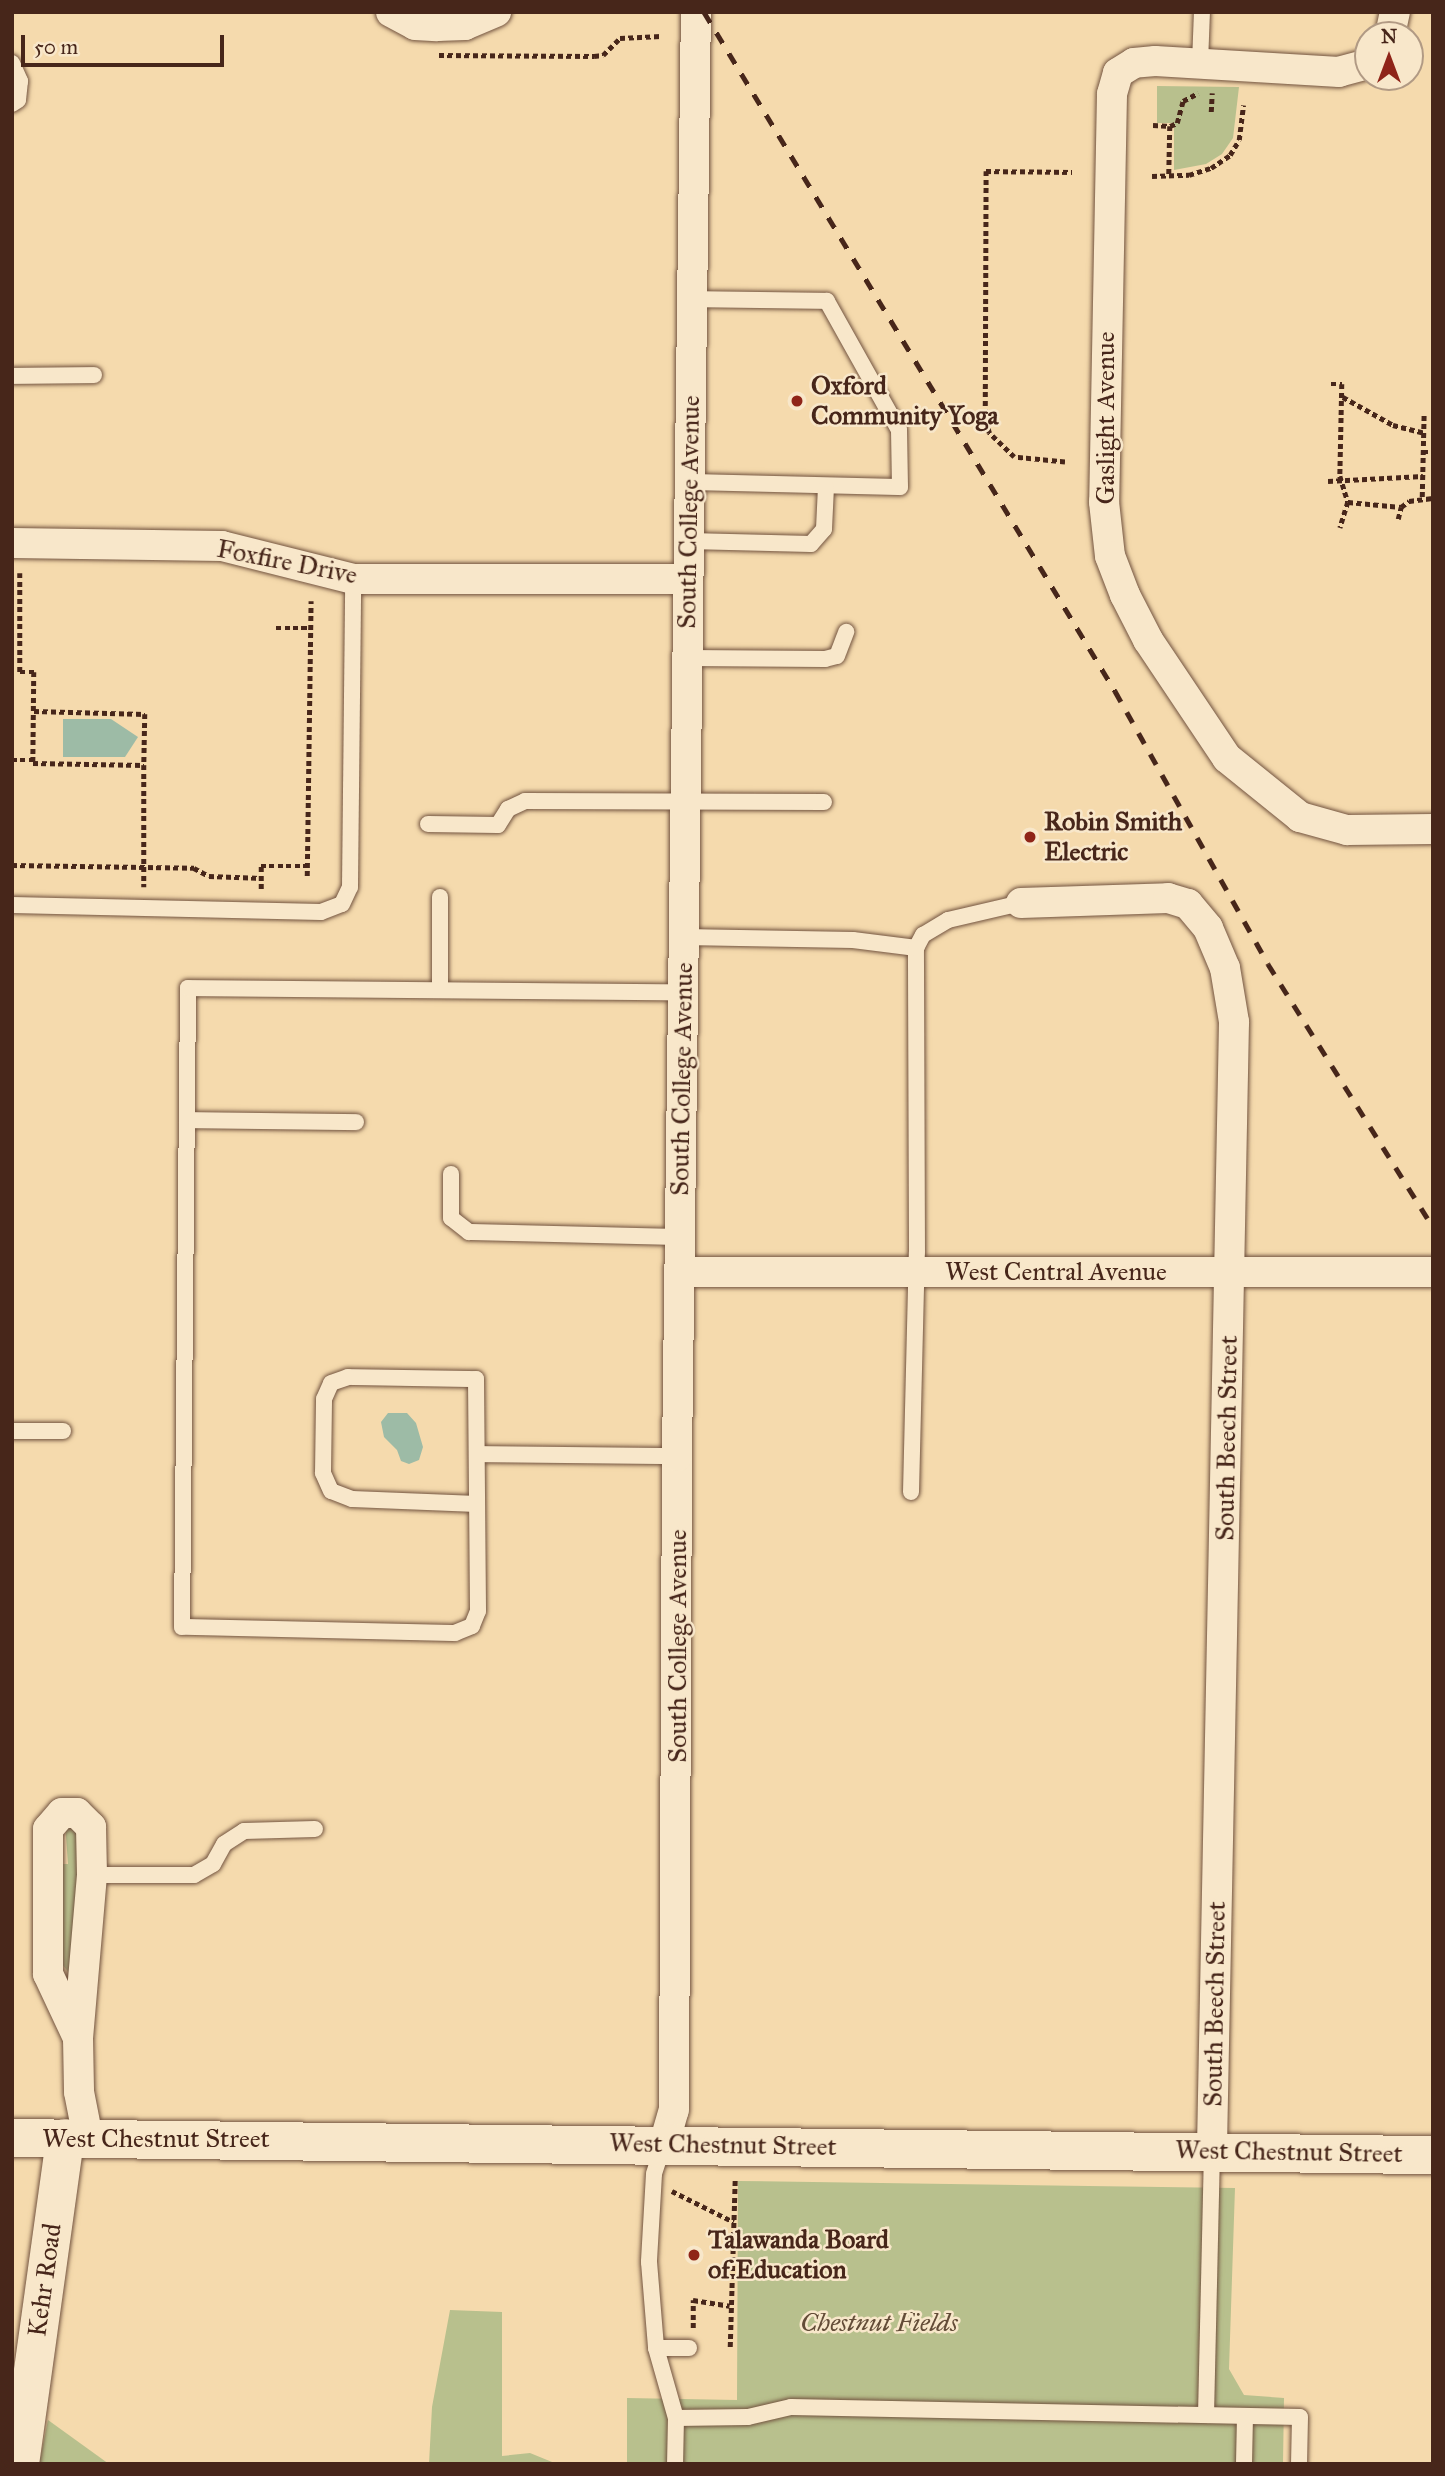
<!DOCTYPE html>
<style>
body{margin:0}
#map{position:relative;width:1445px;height:2476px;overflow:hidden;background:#f5daad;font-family:"IM FELL Great Primer",serif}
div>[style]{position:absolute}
.green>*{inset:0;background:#b8c08d}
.water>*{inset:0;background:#9dbba6}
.path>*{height:4.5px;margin-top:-2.25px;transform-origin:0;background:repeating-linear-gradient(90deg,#47261a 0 5px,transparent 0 8.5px)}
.roads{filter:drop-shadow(0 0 2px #72533f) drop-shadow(0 0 2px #72533f)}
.service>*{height:16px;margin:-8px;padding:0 8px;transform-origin:8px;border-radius:8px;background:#f8e7ca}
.minor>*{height:30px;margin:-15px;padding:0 15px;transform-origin:15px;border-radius:15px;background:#f8e7ca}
.tertiary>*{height:38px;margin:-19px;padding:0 19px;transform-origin:19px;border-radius:19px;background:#f8e7ca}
.secondary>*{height:38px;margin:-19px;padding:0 19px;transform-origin:19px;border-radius:19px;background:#f8e7ca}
.rail>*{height:5px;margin-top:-2.5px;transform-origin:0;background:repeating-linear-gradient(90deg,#47261a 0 12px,transparent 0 24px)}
.dots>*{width:19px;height:19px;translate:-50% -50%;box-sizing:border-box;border:4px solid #f8e7ca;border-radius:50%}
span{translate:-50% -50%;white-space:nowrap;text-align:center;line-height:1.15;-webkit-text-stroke:5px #f8e7ca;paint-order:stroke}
.poi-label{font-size:26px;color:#47261a;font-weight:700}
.left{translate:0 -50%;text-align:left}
.street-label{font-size:26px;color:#47261a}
.park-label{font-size:26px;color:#634c37;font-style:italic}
.frame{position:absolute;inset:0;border:14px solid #47261a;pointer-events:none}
.north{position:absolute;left:1354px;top:21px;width:70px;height:70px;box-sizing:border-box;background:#f8e7ca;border:2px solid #b19a84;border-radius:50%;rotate:0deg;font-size:19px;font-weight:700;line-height:28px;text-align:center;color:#47261a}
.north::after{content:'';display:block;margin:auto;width:24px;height:32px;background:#8f2418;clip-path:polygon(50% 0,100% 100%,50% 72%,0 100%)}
.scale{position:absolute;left:21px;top:35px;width:203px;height:32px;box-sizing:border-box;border:4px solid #47261a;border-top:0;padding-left:9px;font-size:21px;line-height:24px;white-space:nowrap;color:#47261a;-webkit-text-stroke:5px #f8e7ca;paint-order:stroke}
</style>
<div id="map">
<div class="green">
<i style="clip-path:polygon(1157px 86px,1239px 87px,1233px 138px,1222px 154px,1206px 164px,1174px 170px,1174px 123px,1157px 123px)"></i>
<i style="clip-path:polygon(65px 1823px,81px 1832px,72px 1976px,60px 1962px,61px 1864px,68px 1864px)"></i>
<i style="clip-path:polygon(738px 2181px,1235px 2188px,1229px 2369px,1244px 2395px,1284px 2398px,1283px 2464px,627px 2464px,627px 2398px,737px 2400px)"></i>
<i style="clip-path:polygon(450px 2310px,502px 2312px,502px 2456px,530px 2453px,557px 2464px,429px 2464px,432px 2407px)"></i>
<i style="clip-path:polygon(48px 2420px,109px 2464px,39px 2464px)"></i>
</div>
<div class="water">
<i style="clip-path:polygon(63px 719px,111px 719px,138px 737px,125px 757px,63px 757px)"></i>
<i style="clip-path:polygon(388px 1413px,407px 1413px,416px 1423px,423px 1447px,419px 1460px,409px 1464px,401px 1461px,397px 1450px,384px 1437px,381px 1422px)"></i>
</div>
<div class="path">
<i style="left:439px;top:55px;width:155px;rotate:0.4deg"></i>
<i style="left:594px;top:56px;width:9px;rotate:-6deg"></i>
<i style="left:603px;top:55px;width:24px;rotate:-45deg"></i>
<i style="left:620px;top:38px;width:41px;rotate:-2.8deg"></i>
<i style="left:1211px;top:112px;width:19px;rotate:-87deg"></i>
<i style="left:1153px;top:125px;width:17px;rotate:3deg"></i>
<i style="left:1170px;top:126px;width:49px;rotate:91.2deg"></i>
<i style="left:1170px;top:126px;width:8px;rotate:-23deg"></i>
<i style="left:1177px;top:123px;width:23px;rotate:-75deg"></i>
<i style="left:1183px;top:101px;width:17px;rotate:-28deg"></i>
<i style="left:1152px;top:176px;width:37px;rotate:-2deg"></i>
<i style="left:1189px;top:175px;width:23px;rotate:-18deg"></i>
<i style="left:1211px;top:168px;width:23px;rotate:-34deg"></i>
<i style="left:1230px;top:155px;width:17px;rotate:-59deg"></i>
<i style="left:1239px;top:140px;width:35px;rotate:-83deg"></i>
<i style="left:1331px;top:384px;width:11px"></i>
<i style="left:1342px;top:384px;width:92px;rotate:91.2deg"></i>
<i style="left:1340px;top:476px;width:27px;rotate:73deg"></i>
<i style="left:1348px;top:502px;width:27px;rotate:107deg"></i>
<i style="left:1343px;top:397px;width:57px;rotate:29.2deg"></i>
<i style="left:1393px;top:425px;width:32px;rotate:14deg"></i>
<i style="left:1423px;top:452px;width:10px"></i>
<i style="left:1065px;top:462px;width:51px;rotate:-174.4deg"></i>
<i style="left:1014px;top:457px;width:35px;rotate:-136deg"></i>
<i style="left:989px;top:433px;width:19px;rotate:-102deg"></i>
<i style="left:985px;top:414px;width:243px;rotate:-89.8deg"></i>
<i style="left:986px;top:171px;width:86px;rotate:0.7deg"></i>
<i style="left:1328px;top:481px;width:95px;rotate:-3deg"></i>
<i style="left:1422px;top:497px;width:85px;rotate:-88.7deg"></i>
<i style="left:1348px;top:502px;width:53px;rotate:5.4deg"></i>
<i style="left:1398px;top:519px;width:12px;rotate:-76deg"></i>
<i style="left:1401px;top:507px;width:10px;rotate:-37deg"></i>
<i style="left:1409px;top:501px;width:24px;rotate:-7deg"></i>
<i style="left:20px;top:573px;width:99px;rotate:90deg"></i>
<i style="left:20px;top:672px;width:14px"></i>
<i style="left:34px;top:672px;width:91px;rotate:90.6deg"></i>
<i style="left:33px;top:763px;width:111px;rotate:1deg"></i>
<i style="left:144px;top:765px;width:122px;rotate:90deg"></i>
<i style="left:276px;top:628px;width:35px"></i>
<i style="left:34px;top:711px;width:111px;rotate:1.5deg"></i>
<i style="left:145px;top:714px;width:51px;rotate:91.1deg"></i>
<i style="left:12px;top:760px;width:21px"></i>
<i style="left:12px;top:865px;width:182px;rotate:0.9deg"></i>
<i style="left:194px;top:868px;width:17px;rotate:28deg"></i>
<i style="left:209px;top:876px;width:52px;rotate:2.2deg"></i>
<i style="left:307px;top:876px;width:275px;rotate:-89.2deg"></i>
<i style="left:261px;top:889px;width:23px;rotate:-90deg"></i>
<i style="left:261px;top:866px;width:46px"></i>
<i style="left:672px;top:2191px;width:69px;rotate:26.6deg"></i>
<i style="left:693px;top:2328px;width:28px;rotate:-90deg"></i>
<i style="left:693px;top:2300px;width:37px;rotate:9deg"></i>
<i style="left:730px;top:2347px;width:169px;rotate:-88.3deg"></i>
</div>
<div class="roads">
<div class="service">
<i style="left:12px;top:63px;width:20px;rotate:66deg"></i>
<i style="left:20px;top:81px;width:19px;rotate:96deg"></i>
<i style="left:18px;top:100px;width:7px;rotate:146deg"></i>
<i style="left:1200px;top:63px;width:51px;rotate:-87.8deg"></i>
<i style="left:12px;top:376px;width:82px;rotate:-0.7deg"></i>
<i style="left:690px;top:482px;width:210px;rotate:1.4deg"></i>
<i style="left:900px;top:487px;width:57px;rotate:-91deg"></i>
<i style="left:899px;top:430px;width:148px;rotate:-119.2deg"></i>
<i style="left:827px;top:301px;width:135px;rotate:-179.2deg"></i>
<i style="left:689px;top:541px;width:122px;rotate:1.4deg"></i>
<i style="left:811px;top:544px;width:20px;rotate:-49deg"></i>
<i style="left:824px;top:529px;width:42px;rotate:-87.3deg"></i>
<i style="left:687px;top:658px;width:138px;rotate:0.4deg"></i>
<i style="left:825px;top:659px;width:12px;rotate:-14deg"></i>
<i style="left:837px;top:656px;width:26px;rotate:-69deg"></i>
<i style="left:428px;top:824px;width:70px;rotate:0.8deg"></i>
<i style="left:498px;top:825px;width:19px;rotate:-58deg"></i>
<i style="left:508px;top:809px;width:19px;rotate:-25deg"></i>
<i style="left:525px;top:801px;width:299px;rotate:0.2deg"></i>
<i style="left:12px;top:905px;width:309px;rotate:1.3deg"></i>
<i style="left:321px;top:912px;width:22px;rotate:-21deg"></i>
<i style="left:342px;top:904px;width:19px;rotate:-65deg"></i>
<i style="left:350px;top:887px;width:308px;rotate:-89.4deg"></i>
<i style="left:683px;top:937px;width:170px;rotate:1deg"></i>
<i style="left:853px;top:940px;width:64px;rotate:7.2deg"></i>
<i style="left:440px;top:990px;width:93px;rotate:-90deg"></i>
<i style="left:187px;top:1120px;width:169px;rotate:0.7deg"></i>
<i style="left:451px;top:1174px;width:44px;rotate:90deg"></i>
<i style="left:451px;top:1218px;width:23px;rotate:38deg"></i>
<i style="left:469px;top:1232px;width:211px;rotate:1.4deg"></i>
<i style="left:12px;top:1431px;width:51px"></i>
<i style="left:477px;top:1454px;width:200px;rotate:0.6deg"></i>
<i style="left:911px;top:1492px;width:240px;rotate:-88.6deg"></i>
<i style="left:917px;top:1252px;width:304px;rotate:-90.2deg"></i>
<i style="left:916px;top:948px;width:15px;rotate:-62deg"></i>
<i style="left:923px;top:935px;width:29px;rotate:-31deg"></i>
<i style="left:948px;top:920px;width:75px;rotate:-13.1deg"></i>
<i style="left:477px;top:1504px;width:125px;rotate:-177.7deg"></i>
<i style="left:352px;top:1499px;width:22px;rotate:-159deg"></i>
<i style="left:331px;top:1491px;width:20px;rotate:-114deg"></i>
<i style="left:323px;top:1473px;width:74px;rotate:-89.2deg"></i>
<i style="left:324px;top:1399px;width:17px;rotate:-66deg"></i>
<i style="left:331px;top:1383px;width:18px;rotate:-19deg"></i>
<i style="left:348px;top:1377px;width:128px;rotate:0.9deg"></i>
<i style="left:476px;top:1379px;width:232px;rotate:89.5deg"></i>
<i style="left:478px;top:1611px;width:16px;rotate:112deg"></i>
<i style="left:472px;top:1626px;width:18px;rotate:158deg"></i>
<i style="left:455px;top:1633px;width:273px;rotate:-178.7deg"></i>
<i style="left:182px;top:1627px;width:639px;rotate:-89.46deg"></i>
<i style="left:188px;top:988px;width:495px;rotate:0.5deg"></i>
<i style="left:92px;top:1875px;width:102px"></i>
<i style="left:194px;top:1875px;width:22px;rotate:-30deg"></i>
<i style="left:213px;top:1864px;width:23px;rotate:-61deg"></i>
<i style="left:224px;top:1844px;width:24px;rotate:-33deg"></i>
<i style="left:244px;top:1831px;width:71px;rotate:-1.6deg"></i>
<i style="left:663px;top:2146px;width:29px;rotate:108deg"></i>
<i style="left:654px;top:2174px;width:88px;rotate:93.3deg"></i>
<i style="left:649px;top:2262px;width:86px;rotate:85.3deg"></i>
<i style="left:656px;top:2348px;width:73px;rotate:74.1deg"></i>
<i style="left:676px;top:2418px;width:46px;rotate:91.2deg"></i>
<i style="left:656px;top:2348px;width:33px"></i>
<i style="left:1206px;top:2415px;width:263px;rotate:-88.7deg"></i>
<i style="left:676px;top:2418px;width:72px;rotate:-0.8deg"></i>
<i style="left:748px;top:2417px;width:44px;rotate:-13.1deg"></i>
<i style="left:791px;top:2407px;width:509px;rotate:1.13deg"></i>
<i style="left:1300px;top:2417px;width:47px;rotate:91.2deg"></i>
<i style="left:1244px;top:2464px;width:48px;rotate:-88.8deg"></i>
</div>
<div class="minor">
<i style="left:391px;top:12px;width:27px;rotate:28deg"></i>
<i style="left:415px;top:25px;width:22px;rotate:3deg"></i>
<i style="left:437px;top:26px;width:28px;rotate:-2deg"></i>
<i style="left:465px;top:25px;width:34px;rotate:-23deg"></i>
<i style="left:1390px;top:35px;width:24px;rotate:-78deg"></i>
<i style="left:1368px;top:64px;width:30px;rotate:165deg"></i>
<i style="left:1339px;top:72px;width:184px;rotate:-176.6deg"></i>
<i style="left:1155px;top:61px;width:21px;rotate:175deg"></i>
<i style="left:1134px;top:63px;width:19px;rotate:148deg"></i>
<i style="left:1118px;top:73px;width:22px;rotate:106deg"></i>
<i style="left:1112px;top:94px;width:408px;rotate:91.1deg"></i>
<i style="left:1104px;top:502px;width:54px;rotate:83.7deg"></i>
<i style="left:1110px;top:556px;width:42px;rotate:69deg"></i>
<i style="left:1125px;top:595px;width:51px;rotate:62.9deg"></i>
<i style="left:1148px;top:640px;width:142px;rotate:56.2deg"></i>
<i style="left:1227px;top:758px;width:94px;rotate:38.9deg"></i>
<i style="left:1300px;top:817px;width:49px;rotate:15.5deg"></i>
<i style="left:1347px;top:830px;width:86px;rotate:-0.7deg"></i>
<i style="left:12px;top:543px;width:210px;rotate:0.8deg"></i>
<i style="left:222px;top:546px;width:135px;rotate:14.1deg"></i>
<i style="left:353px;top:579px;width:335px"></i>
<i style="left:1021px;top:903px;width:147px;rotate:-1.9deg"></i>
<i style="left:1168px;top:898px;width:21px;rotate:17deg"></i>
<i style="left:1188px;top:904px;width:31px;rotate:50deg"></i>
<i style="left:1208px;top:928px;width:43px;rotate:67deg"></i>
<i style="left:1225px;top:968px;width:55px;rotate:80.5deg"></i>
<i style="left:1234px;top:1022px;width:1128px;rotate:91.12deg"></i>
<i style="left:679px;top:1272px;width:754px"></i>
<i style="left:78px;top:2038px;width:71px;rotate:-115.1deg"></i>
<i style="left:48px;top:1974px;width:145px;rotate:-90deg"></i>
<i style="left:48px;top:1829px;width:21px;rotate:-49deg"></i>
<i style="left:62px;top:1813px;width:15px"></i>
<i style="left:77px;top:1813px;width:20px;rotate:45deg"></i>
<i style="left:91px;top:1827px;width:48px;rotate:88.8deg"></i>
<i style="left:92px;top:1875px;width:164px;rotate:94.9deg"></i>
<i style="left:78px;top:2038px;width:54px;rotate:88.9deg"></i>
<i style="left:79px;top:2092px;width:47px;rotate:78.9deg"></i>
<i style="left:664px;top:2144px;width:35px;rotate:-74deg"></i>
<i style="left:674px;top:2110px;width:654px;rotate:-89.74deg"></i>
<i style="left:677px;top:1456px;width:1444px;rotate:-89.25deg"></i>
</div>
<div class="tertiary">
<i style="left:20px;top:2464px;width:329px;rotate:-82.1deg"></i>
</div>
<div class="secondary">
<i style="left:12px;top:2138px;width:1421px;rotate:0.69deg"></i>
</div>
</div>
<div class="rail">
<i style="left:704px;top:12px;width:794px;rotate:58.81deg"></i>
<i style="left:1115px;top:691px;width:313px;rotate:60.7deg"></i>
<i style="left:1268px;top:964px;width:310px;rotate:57.9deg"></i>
</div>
<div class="dots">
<i style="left:797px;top:401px;background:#8f2418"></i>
<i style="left:1030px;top:837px;background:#8f2418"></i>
<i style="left:694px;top:2255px;background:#8f2418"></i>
</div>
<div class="poi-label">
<span class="left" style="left:811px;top:401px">Oxford<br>Community Yoga</span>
<span class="left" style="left:1044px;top:837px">Robin Smith<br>Electric</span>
<span class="left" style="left:708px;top:2255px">Talawanda Board<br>of Education</span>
</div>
<div class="street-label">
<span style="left:1106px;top:418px;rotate:-90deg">Gaslight Avenue</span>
<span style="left:689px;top:512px;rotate:-89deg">South College Avenue</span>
<span style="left:287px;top:562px;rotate:11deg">Foxfire Drive</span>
<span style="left:682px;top:1079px;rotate:-89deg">South College Avenue</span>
<span style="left:1056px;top:1272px">West Central Avenue</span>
<span style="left:1227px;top:1438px;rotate:-89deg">South Beech Street</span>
<span style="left:678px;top:1646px;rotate:-90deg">South College Avenue</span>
<span style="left:1215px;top:2004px;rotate:-89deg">South Beech Street</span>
<span style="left:156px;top:2139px">West Chestnut Street</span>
<span style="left:723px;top:2145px;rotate:1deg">West Chestnut Street</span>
<span style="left:1289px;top:2152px;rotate:1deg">West Chestnut Street</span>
<span style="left:45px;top:2280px;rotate:-82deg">Kehr Road</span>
</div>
<div class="park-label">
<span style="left:879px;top:2323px">Chestnut Fields</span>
</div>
<div class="frame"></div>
<div class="north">N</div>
<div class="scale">50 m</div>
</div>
